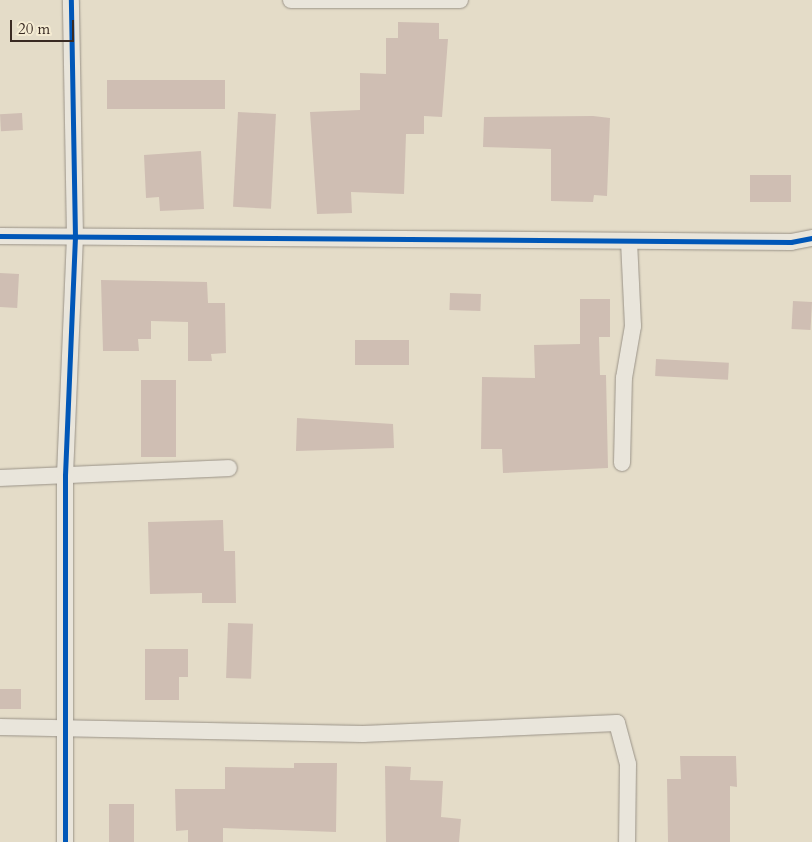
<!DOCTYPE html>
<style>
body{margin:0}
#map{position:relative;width:812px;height:842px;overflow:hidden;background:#e4dcc8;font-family:Cardo,serif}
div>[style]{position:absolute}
.building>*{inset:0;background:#cfbeb3;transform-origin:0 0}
.roads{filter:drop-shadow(0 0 1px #9a9388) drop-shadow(0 0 1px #9a9388)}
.minor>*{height:16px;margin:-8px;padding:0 8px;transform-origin:8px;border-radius:8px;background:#e9e5db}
.cycleway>*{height:5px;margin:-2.5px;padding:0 2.5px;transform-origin:2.5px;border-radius:2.5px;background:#0057b8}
span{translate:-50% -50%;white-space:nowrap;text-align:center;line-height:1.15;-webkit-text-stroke:4px #f5ecd3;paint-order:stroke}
.scale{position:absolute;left:10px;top:20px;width:64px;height:22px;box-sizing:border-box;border:2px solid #392a23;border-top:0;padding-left:6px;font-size:15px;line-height:18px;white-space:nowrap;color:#392a23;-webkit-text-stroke:4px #f5ecd3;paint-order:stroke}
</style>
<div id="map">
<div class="building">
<i style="clip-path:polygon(398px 22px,439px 23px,439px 39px,448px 39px,442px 117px,424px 116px,424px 134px,406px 134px,404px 194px,351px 192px,352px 213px,317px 214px,310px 112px,360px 110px,360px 73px,386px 74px,386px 38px,398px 38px)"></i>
<i style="left:107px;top:80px;width:118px;height:29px"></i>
<i style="left:238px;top:112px;width:38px;height:95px;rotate:3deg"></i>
<i style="left:22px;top:113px;width:17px;height:22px;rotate:87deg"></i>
<i style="clip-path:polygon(593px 116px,610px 118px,607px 196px,594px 195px,593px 202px,551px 201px,551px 149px,483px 147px,484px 117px)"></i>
<i style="clip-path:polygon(201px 151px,204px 209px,160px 211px,159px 197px,146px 198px,144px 155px)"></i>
<i style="left:750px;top:175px;width:41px;height:27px"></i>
<i style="left:0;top:273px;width:19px;height:34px;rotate:3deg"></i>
<i style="clip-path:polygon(101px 280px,207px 282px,208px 303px,225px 303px,226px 353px,211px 354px,212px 361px,188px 361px,188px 322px,151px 321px,151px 339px,138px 339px,139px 351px,103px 351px)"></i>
<i style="left:450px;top:293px;width:31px;height:17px;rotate:2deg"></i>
<i style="clip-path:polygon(580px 299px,610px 299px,610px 337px,599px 337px,600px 375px,606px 375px,608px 468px,503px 473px,502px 449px,481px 449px,482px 377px,535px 378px,534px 345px,580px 344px)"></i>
<i style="left:793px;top:301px;width:19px;height:28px;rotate:3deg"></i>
<i style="left:355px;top:340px;width:54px;height:25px"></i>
<i style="left:656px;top:359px;width:73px;height:17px;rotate:3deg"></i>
<i style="left:141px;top:380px;width:35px;height:77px"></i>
<i style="clip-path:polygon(297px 418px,393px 424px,394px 448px,296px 451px)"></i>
<i style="clip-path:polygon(223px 520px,224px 551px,235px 551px,236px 603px,202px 603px,202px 593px,150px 594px,148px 522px)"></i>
<i style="left:228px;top:623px;width:25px;height:55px;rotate:2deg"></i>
<i style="clip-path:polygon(145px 649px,188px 649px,188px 677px,179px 677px,179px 700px,145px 700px)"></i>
<i style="left:21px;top:689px;width:20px;height:21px;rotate:90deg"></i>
<i style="clip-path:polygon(680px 756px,736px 756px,737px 787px,730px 786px,730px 842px,668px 842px,667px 779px,681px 779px)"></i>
<i style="clip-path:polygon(294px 763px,337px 763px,336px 832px,223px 828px,223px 842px,188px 842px,188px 830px,176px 831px,175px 789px,225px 789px,225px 767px,294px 768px)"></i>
<i style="clip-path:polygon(385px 766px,411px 767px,410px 780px,443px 781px,441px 817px,461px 819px,459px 842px,386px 842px)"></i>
<i style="left:109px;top:804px;width:25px;height:38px"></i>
</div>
<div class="roads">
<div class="minor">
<i style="left:291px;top:0;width:169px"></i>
<i style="left:0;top:236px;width:791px;rotate:0.43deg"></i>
<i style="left:791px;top:242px;width:21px;rotate:-11deg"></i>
<i style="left:622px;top:463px;width:85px;rotate:-88.7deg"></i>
<i style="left:624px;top:378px;width:53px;rotate:-80.2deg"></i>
<i style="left:633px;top:326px;width:85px;rotate:-92.7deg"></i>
<i style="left:0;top:478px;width:229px;rotate:-2.5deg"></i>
<i style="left:0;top:727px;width:363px;rotate:1.1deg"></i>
<i style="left:363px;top:734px;width:254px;rotate:-2.5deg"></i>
<i style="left:617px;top:723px;width:42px;rotate:75deg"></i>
<i style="left:628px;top:764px;width:78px;rotate:90.7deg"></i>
<i style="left:65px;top:842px;width:367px;rotate:-90deg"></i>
<i style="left:65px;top:475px;width:238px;rotate:-87.6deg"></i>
<i style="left:75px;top:237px;width:237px;rotate:-91deg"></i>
</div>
</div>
<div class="cycleway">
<i style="left:0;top:236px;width:791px;rotate:0.43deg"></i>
<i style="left:791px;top:242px;width:21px;rotate:-11deg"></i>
<i style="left:65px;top:842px;width:367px;rotate:-90deg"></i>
<i style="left:65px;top:475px;width:238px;rotate:-87.6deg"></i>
<i style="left:75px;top:237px;width:237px;rotate:-91deg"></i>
</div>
<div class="scale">20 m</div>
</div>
